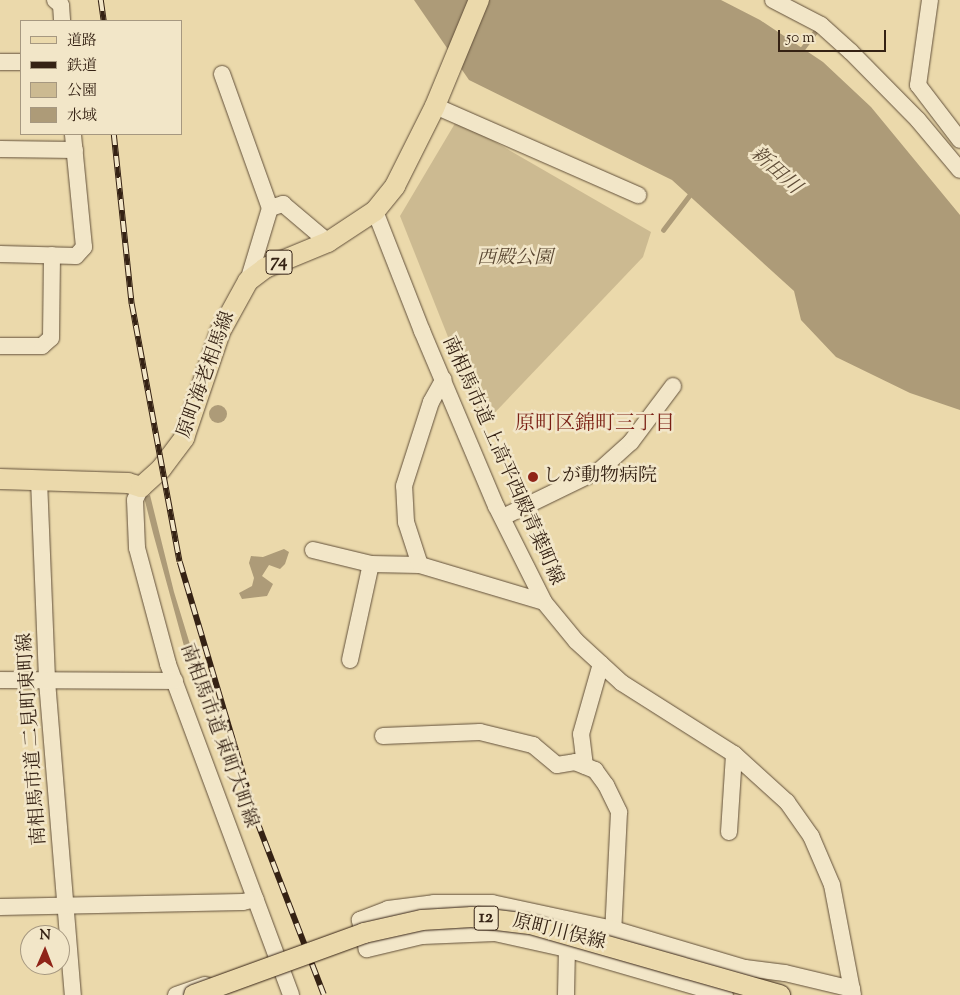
<!DOCTYPE html>
<meta charset="utf-8">
<style>
body{margin:0}
#map{position:relative;width:960px;height:995px;overflow:hidden;background:#ebd9ab;font-family:"Sorts Mill Goudy","Noto Serif JP",serif}
div>[style]{position:absolute}
.green>*{inset:0;background:#ccba91}
.water>*{inset:0;background:#ad9b78}
.round{border-radius:50%}
.stream>*{height:4.5px;margin:-2.25px;padding:0 2.25px;transform-origin:2.25px;border-radius:2.25px;background:#ad9b78}
.roads{filter:drop-shadow(0 0 1px #62503a) drop-shadow(0 0 1px #62503a)}
.minor>*{height:16px;margin:-8px;padding:0 8px;transform-origin:8px;border-radius:8px;background:#f2e6c8}
.major>*{height:20px;margin:-10px;padding:0 10px;transform-origin:10px;border-radius:10px;background:#ebd9ab}
.rail>*{height:5.5px;margin-top:-2.75px;transform-origin:0;background:repeating-linear-gradient(90deg,#f2e6c8 0 11px,#352214 0 22px);box-sizing:border-box;border-block:1px solid #352214}
.bridges{filter:drop-shadow(0 0 1px #352214) drop-shadow(0 0 1px #352214)}
.major-bridge>*{height:20px;margin:-10px;padding:0 10px;transform-origin:10px;border-radius:10px;background:#ebd9ab}
.dots>*{width:14px;height:14px;translate:-50% -50%;box-sizing:border-box;border:2px solid #f2e6c8;border-radius:50%}
span{translate:-50% -50%;white-space:nowrap;text-align:center;line-height:1.15;-webkit-text-stroke:5px #f2e6c8;paint-order:stroke}
.shield-label span{padding:1px 4px;background:#f2e6c8;border:1px solid;border-radius:4px;-webkit-text-stroke-width:0}
.shield-label{font-size:18px;color:#352214;font-weight:700}
.park-label{font-size:19px;color:#5b4833;font-style:italic}
.street-label{font-size:19px;color:#352214}
.poi-label{font-size:19px;color:#352214}
.left{translate:0 -50%;text-align:left}
.water-label{font-size:20px;color:#5f4c37;font-style:italic}
.neighbourhood-label{font-size:20px;color:#7a1f14}
.legend{position:absolute;left:20px;top:20px;width:162px;height:115px;box-sizing:border-box;background:#f2e6c8;border:1px solid #a69880;margin:0;padding:6px 9px;list-style:none;font-size:15px;color:#352214}
.legend li{display:flex;align-items:center;gap:10px;height:25px}
.legend b{width:25px;border:1px solid #a69880}
.north{position:absolute;left:20px;top:925px;width:50px;height:50px;box-sizing:border-box;background:#f2e6c8;border:1px solid #a69880;border-radius:50%;rotate:1deg;font-size:14px;font-weight:700;line-height:20px;text-align:center;color:#352214}
.north::after{content:'';display:block;margin:auto;width:18px;height:22px;background:#8f2418;clip-path:polygon(50% 0,100% 100%,50% 72%,0 100%)}
.scale{position:absolute;left:778px;top:30px;width:108px;height:22px;box-sizing:border-box;border:2px solid #352214;border-top:0;padding-left:6px;font-size:15px;line-height:18px;white-space:nowrap;color:#352214;-webkit-text-stroke:4px #f2e6c8;paint-order:stroke}
</style>
<div id="map">
<div class="green">
<i style="clip-path:polygon(457px 120px,651px 232px,643px 257px,483px 425px,400px 216px)"></i>
</div>
<div class="water">
<i style="clip-path:polygon(414px 0,721px 0,760px 20px,823px 62px,871px 107px,960px 215px,960px 410px,910px 393px,836px 357px,801px 320px,794px 291px,672px 180px,469px 80px)"></i>
<i class="round" style="left:209px;top:405px;width:18px;height:18px"></i>
<i style="clip-path:polygon(150px 495px,174px 592px,199px 674px,197px 679px,193px 679px,153px 533px,144px 497px)"></i>
<i style="clip-path:polygon(284px 549px,289px 552px,285px 564px,280px 569px,269px 565px,262px 576px,273px 584px,267px 596px,242px 599px,239px 593px,252px 586px,254px 578px,249px 563px,251px 556px,263px 557px)"></i>
</div>
<div class="stream">
<i style="left:799px;top:53px;width:30px;rotate:-53deg"></i>
<i style="left:663px;top:230px;width:48px;rotate:-52.7deg"></i>
</div>
<div class="roads">
<div class="minor">
<i style="left:55px;top:0;width:8px;rotate:40deg"></i>
<i style="left:61px;top:5px;width:16px;rotate:86deg"></i>
<i style="left:773px;top:0;width:54px;rotate:27.5deg"></i>
<i style="left:821px;top:25px;width:40px;rotate:42deg"></i>
<i style="left:851px;top:52px;width:95px;rotate:45.4deg"></i>
<i style="left:918px;top:120px;width:65px;rotate:50deg"></i>
<i style="left:930px;top:0;width:86px;rotate:98deg"></i>
<i style="left:918px;top:85px;width:69px;rotate:52.6deg"></i>
<i style="left:0;top:62px;width:21px"></i>
<i style="left:222px;top:74px;width:142px;rotate:70.3deg"></i>
<i style="left:270px;top:208px;width:14px;rotate:-17deg"></i>
<i style="left:283px;top:204px;width:59px;rotate:40.2deg"></i>
<i style="left:435px;top:106px;width:222px;rotate:23.7deg"></i>
<i style="left:0;top:149px;width:75px;rotate:0.8deg"></i>
<i style="left:375px;top:211px;width:129px;rotate:68.6deg"></i>
<i style="left:422px;top:331px;width:190px;rotate:67.1deg"></i>
<i style="left:496px;top:506px;width:107px;rotate:63.4deg"></i>
<i style="left:544px;top:602px;width:50px;rotate:50.6deg"></i>
<i style="left:576px;top:641px;width:62px;rotate:42.4deg"></i>
<i style="left:622px;top:683px;width:133px;rotate:32.4deg"></i>
<i style="left:734px;top:754px;width:72px;rotate:42.2deg"></i>
<i style="left:787px;top:802px;width:42px;rotate:54.8deg"></i>
<i style="left:811px;top:836px;width:53px;rotate:66.8deg"></i>
<i style="left:832px;top:885px;width:112px;rotate:79.2deg"></i>
<i style="left:0;top:254px;width:76px;rotate:1.5deg"></i>
<i style="left:76px;top:256px;width:12px;rotate:-48deg"></i>
<i style="left:84px;top:247px;width:114px;rotate:-95.6deg"></i>
<i style="left:248px;top:281px;width:76px;rotate:-73.2deg"></i>
<i style="left:0;top:346px;width:42px"></i>
<i style="left:42px;top:346px;width:12px;rotate:-42deg"></i>
<i style="left:51px;top:338px;width:83px;rotate:-89.3deg"></i>
<i style="left:39px;top:480px;width:201px;rotate:87.7deg"></i>
<i style="left:47px;top:681px;width:315px;rotate:85.3deg"></i>
<i style="left:141px;top:487px;width:14px;rotate:115deg"></i>
<i style="left:135px;top:500px;width:48px;rotate:87.6deg"></i>
<i style="left:137px;top:548px;width:120px;rotate:75deg"></i>
<i style="left:168px;top:664px;width:353px;rotate:69.6deg"></i>
<i style="left:503px;top:517px;width:108px;rotate:-25.9deg"></i>
<i style="left:600px;top:470px;width:42px;rotate:-42.1deg"></i>
<i style="left:631px;top:442px;width:70px;rotate:-53.1deg"></i>
<i style="left:313px;top:550px;width:60px;rotate:13.6deg"></i>
<i style="left:371px;top:564px;width:49px;rotate:1.2deg"></i>
<i style="left:420px;top:565px;width:129px;rotate:16.6deg"></i>
<i style="left:420px;top:565px;width:45px;rotate:-108deg"></i>
<i style="left:406px;top:522px;width:36px;rotate:-93deg"></i>
<i style="left:404px;top:486px;width:88px;rotate:-72.2deg"></i>
<i style="left:431px;top:402px;width:26px;rotate:-61deg"></i>
<i style="left:350px;top:660px;width:98px;rotate:-77.7deg"></i>
<i style="left:0;top:680px;width:175px;rotate:0.3deg"></i>
<i style="left:383px;top:736px;width:97px;rotate:-2.4deg"></i>
<i style="left:480px;top:732px;width:55px;rotate:13.8deg"></i>
<i style="left:533px;top:745px;width:31px;rotate:40deg"></i>
<i style="left:557px;top:765px;width:18px;rotate:-9deg"></i>
<i style="left:575px;top:762px;width:22px;rotate:22deg"></i>
<i style="left:595px;top:770px;width:19px;rotate:54deg"></i>
<i style="left:606px;top:785px;width:30px;rotate:64deg"></i>
<i style="left:619px;top:812px;width:123px;rotate:92.8deg"></i>
<i style="left:585px;top:766px;width:32px;rotate:-97deg"></i>
<i style="left:581px;top:734px;width:73px;rotate:-74.1deg"></i>
<i style="left:729px;top:832px;width:78px;rotate:-86.3deg"></i>
<i style="left:0;top:907px;width:243px;rotate:-1.2deg"></i>
<i style="left:243px;top:902px;width:13px;rotate:-13deg"></i>
<i style="left:176px;top:995px;width:31px;rotate:-19deg"></i>
<i style="left:566px;top:995px;width:46px;rotate:-88.8deg"></i>
<i style="left:725px;top:995px;width:165px;rotate:-163.8deg"></i>
<i style="left:567px;top:949px;width:74px;rotate:-167.5deg"></i>
<i style="left:495px;top:933px;width:73px;rotate:177.6deg"></i>
<i style="left:422px;top:936px;width:57px;rotate:166.7deg"></i>
<i style="left:367px;top:949px;width:30px;rotate:-104deg"></i>
<i style="left:360px;top:920px;width:30px;rotate:-21deg"></i>
<i style="left:388px;top:909px;width:46px;rotate:-7.4deg"></i>
<i style="left:434px;top:903px;width:58px"></i>
<i style="left:492px;top:903px;width:124px;rotate:12.1deg"></i>
<i style="left:613px;top:929px;width:138px;rotate:16.5deg"></i>
<i style="left:745px;top:968px;width:40px;rotate:7.1deg"></i>
<i style="left:785px;top:973px;width:69px;rotate:13.4deg"></i>
</div>
<div class="major">
<i style="left:0;top:479px;width:128px;rotate:1.8deg"></i>
<i style="left:128px;top:483px;width:14px;rotate:17deg"></i>
<i style="left:141px;top:487px;width:27px;rotate:-42deg"></i>
<i style="left:161px;top:469px;width:39px;rotate:-53deg"></i>
<i style="left:184px;top:438px;width:112px;rotate:-71.2deg"></i>
<i style="left:220px;top:332px;width:58px;rotate:-61.2deg"></i>
<i style="left:248px;top:281px;width:21px;rotate:-37deg"></i>
<i style="left:265px;top:268px;width:68px;rotate:-22.4deg"></i>
<i style="left:328px;top:242px;width:56px;rotate:-33.4deg"></i>
<i style="left:375px;top:211px;width:32px;rotate:-51deg"></i>
<i style="left:395px;top:186px;width:89px;rotate:-63.4deg"></i>
<i style="left:435px;top:106px;width:115px;rotate:-67.5deg"></i>
</div>
</div>
<div class="rail">
<i style="left:101px;top:0;width:21px;rotate:82deg"></i>
<i style="left:114px;top:134px;width:171px;rotate:84deg"></i>
<i style="left:132px;top:304px;width:262px;rotate:79.5deg"></i>
<i style="left:180px;top:562px;width:270px;rotate:73.4deg"></i>
<i style="left:257px;top:821px;width:186px;rotate:68.9deg"></i>
</div>
<div class="bridges">
<div class="major-bridge">
<i style="left:194px;top:995px;width:181px;rotate:-20deg"></i>
<i style="left:364px;top:933px;width:59px;rotate:-12.6deg"></i>
<i style="left:422px;top:920px;width:50px;rotate:-3.4deg"></i>
<i style="left:472px;top:917px;width:58px;rotate:6.9deg"></i>
<i style="left:530px;top:924px;width:260px;rotate:15.9deg"></i>
</div>
</div>
<div class="dots">
<i style="left:533px;top:477px;background:#8f2418"></i>
</div>
<div class="shield-label">
<span style="left:279px;top:262px">74</span>
<span style="left:486px;top:918px">12</span>
</div>
<div class="park-label">
<span style="left:515px;top:259px">西殿公園</span>
</div>
<div class="street-label">
<span style="left:207px;top:375px;rotate:-70deg">原町海老相馬線</span>
<span style="left:502px;top:461px;rotate:66deg">南相馬市道 上高平西殿青葉町線</span>
<span style="left:218px;top:736px;rotate:70deg">南相馬市道 東町大町線</span>
<span style="left:33px;top:739px;rotate:-94deg">南相馬市道 二見町東町線</span>
<span style="left:559px;top:933px;rotate:14deg">原町川俣線</span>
</div>
<div class="poi-label">
<span class="left" style="left:543px;top:477px">しが動物病院</span>
</div>
<div class="water-label">
<span style="left:775px;top:171px;rotate:42deg">新田川</span>
</div>
<div class="neighbourhood-label">
<span style="left:595px;top:424px">原町区錦町三丁目</span>
</div>
<ul class="legend">
<li><b style="height:6px;background:#ebd9ab"></b>道路</li>
<li><b style="height:6px;background:#352214"></b>鉄道</li>
<li><b style="height:14px;background:#ccba91"></b>公園</li>
<li><b style="height:14px;background:#ad9b78"></b>水域</li>
</ul>
<div class="north">N</div>
<div class="scale">50 m</div>
</div>
